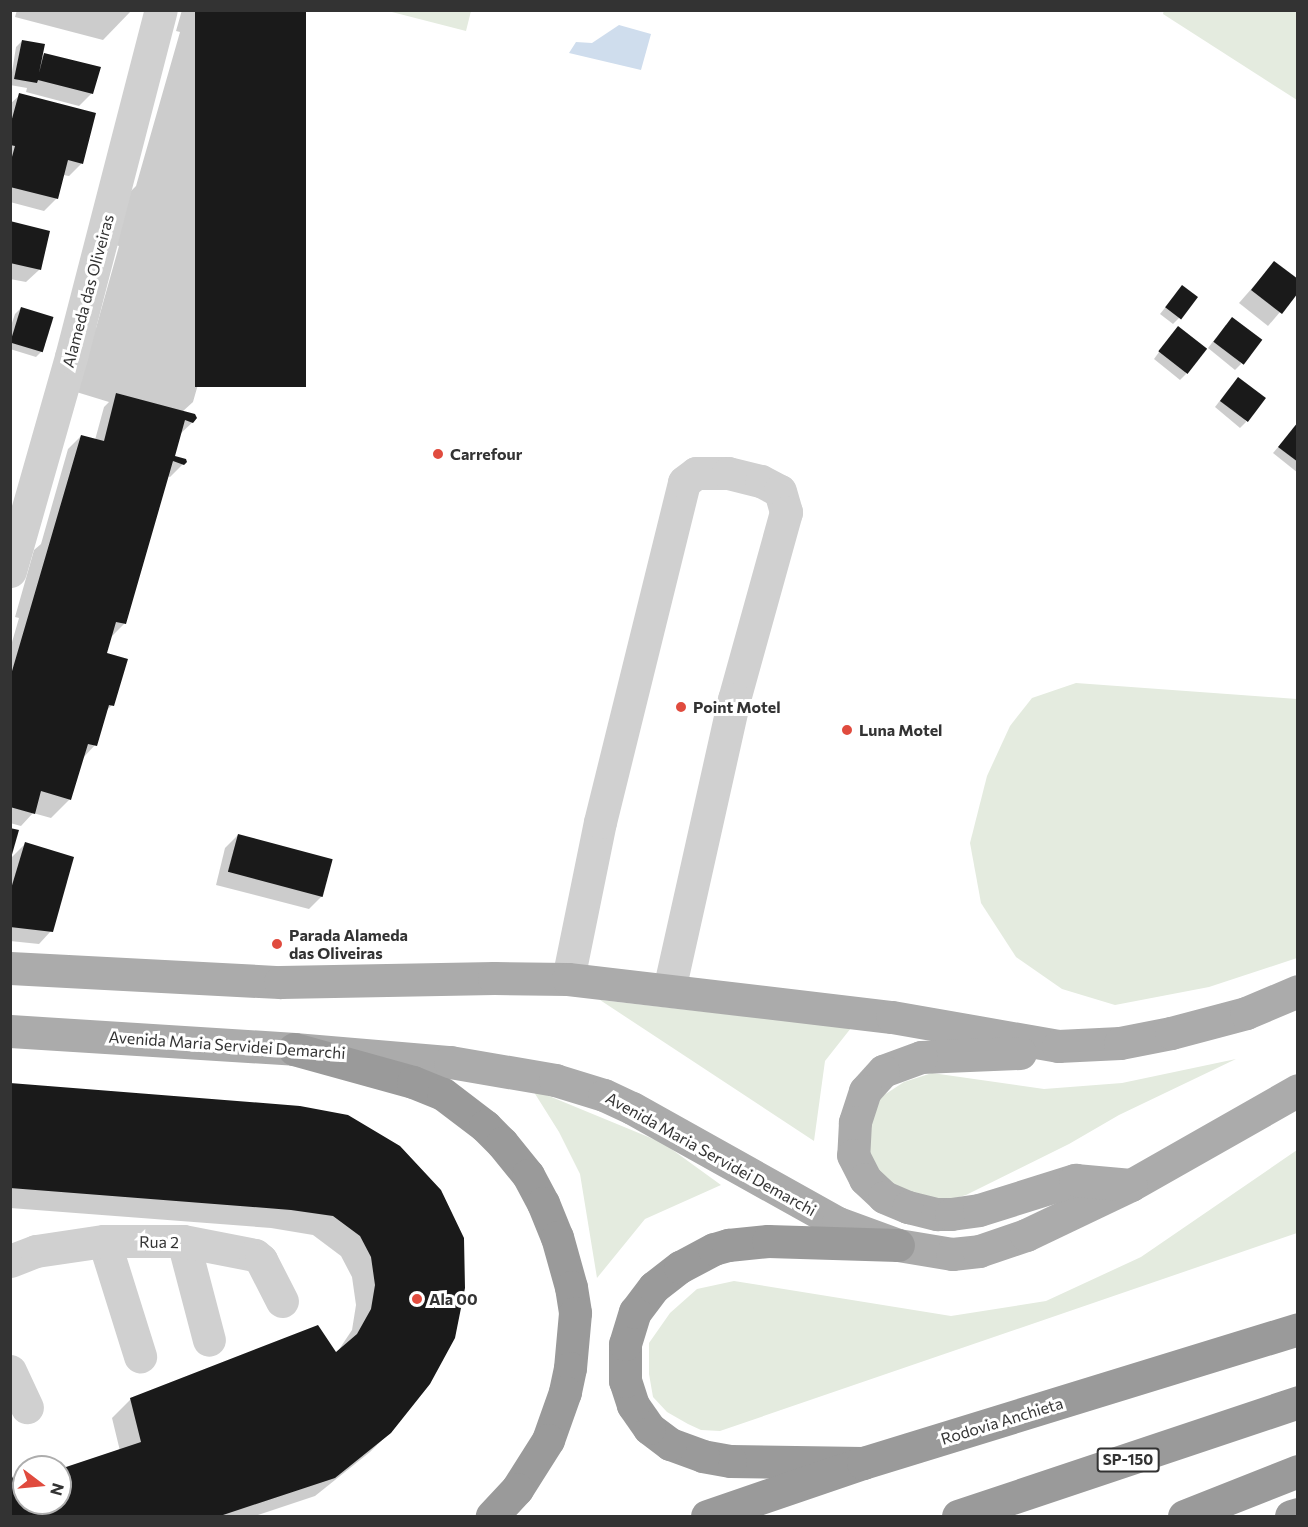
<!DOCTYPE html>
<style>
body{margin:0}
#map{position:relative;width:1308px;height:1527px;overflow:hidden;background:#fff;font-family:Commissioner,sans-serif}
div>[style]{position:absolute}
.green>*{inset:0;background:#e4ebdf}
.water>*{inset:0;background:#cfdded}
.shadow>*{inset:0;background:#0003}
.building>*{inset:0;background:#1a1a1a;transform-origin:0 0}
.minor>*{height:33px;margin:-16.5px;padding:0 16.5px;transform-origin:16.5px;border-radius:16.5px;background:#d0d0d0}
.major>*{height:33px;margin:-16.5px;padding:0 16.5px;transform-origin:16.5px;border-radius:16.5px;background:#ababab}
.highway>*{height:33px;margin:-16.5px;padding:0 16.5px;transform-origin:16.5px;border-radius:16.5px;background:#9a9a9a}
.dots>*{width:16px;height:16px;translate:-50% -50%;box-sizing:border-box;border:3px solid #fff;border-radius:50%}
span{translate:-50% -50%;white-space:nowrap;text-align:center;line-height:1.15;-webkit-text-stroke:6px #fff;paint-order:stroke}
.shield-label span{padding:2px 4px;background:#fff;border:2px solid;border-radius:4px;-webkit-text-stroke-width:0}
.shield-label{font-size:15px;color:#333;font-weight:700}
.street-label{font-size:16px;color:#333}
.poi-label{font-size:16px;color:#333;font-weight:700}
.left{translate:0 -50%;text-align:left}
.frame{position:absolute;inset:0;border:12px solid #333;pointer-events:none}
.north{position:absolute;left:12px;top:1455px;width:60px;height:60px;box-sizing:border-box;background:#fff;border:2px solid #adadad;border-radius:50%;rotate:106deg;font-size:16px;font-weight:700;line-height:24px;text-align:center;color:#333}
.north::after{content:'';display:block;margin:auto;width:21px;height:27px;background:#e04b3e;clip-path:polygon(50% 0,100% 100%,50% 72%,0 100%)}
</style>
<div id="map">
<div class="green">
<i style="clip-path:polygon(1164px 10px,1297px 11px,1297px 100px,1163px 14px)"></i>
<i style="clip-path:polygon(388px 11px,471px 10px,471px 11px,466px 31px)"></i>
<i style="clip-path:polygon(1076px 683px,1297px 699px,1297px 958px,1209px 987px,1115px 1005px,1062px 989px,1016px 957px,981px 903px,970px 843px,987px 776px,1010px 726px,1032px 698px)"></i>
<i style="clip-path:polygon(600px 1000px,851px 1028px,825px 1061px,814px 1141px)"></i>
<i style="clip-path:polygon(1236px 1059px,1119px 1115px,1069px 1144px,966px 1195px,938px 1203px,890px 1193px,866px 1152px,870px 1123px,881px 1097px,904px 1082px,932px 1073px,1044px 1089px,1122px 1083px)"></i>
<i style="clip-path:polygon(532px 1089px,663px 1143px,721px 1185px,645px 1219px,597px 1278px,580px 1174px,559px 1132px)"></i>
<i style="clip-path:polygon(1297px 1150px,1297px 1233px,720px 1431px,701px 1430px,688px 1424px,667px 1412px,653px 1397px,649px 1374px,649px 1343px,670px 1313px,697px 1289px,734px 1281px,951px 1316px,1046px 1301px,1141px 1257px)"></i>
</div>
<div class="water">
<i style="clip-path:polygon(619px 25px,651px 34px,641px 70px,569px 53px,576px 42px,592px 43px)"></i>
</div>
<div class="shadow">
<i style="clip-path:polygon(17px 10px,132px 10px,103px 40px,15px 17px)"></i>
<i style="clip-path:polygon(182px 10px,305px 10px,193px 402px,182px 412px,195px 420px,179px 435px,173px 457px,185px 462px,170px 477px,167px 476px,124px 624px,110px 638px,106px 654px,112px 705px,105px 712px,95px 745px,82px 759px,70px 799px,51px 818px,33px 813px,21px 826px,10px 823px,10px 649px,19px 618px,15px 617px,34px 550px,41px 544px,68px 449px,81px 436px,95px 440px,104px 407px,109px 402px,73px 391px,90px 334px,96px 328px,119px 246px,115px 245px,130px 192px,136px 186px,180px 32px,176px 31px)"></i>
<i style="clip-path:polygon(22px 41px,40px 59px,45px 54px,92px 93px,79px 106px,26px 92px,27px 88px,10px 85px,16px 47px)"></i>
<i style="clip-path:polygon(20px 95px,94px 114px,81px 164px,69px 176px,63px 175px,57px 198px,44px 211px,10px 202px,10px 104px)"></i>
<i style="clip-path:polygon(10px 223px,48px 232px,39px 270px,26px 282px,10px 279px)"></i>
<i style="clip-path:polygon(1274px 263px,1298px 291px,1268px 326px,1239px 303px)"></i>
<i style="clip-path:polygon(1177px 293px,1179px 318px,1173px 324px,1160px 314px)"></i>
<i style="clip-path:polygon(21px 308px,42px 351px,36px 357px,10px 349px,10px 329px,15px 314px)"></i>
<i style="clip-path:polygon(1226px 325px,1241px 364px,1235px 370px,1208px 348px)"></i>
<i style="clip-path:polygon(1172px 334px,1186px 374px,1180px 380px,1154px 359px)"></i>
<i style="clip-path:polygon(1232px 385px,1246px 422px,1240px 428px,1215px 407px)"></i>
<i style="clip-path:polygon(1298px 424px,1298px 473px,1273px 453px)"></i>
<i style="clip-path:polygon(238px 835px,322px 896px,309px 909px,216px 885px,225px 848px)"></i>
<i style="clip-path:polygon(25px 844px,51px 931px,39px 944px,10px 941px,10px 859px)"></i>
<i style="clip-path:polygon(10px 1085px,399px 1147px,390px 1432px,370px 1452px,315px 1496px,255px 1516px,10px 1516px,10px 1474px,14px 1486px,24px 1482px,24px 1503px,60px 1503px,60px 1470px,120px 1451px,112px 1418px,131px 1399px,336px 1354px,352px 1330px,356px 1305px,352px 1277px,341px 1256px,313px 1235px,271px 1228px,10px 1208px)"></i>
</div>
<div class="building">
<i style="left:195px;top:10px;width:111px;height:377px"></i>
<i style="clip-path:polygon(22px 40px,45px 44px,39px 73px,44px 53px,101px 67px,93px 94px,38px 80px,37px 83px,14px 79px)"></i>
<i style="clip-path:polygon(19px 93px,96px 113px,83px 164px,68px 160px,58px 199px,10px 187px,10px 164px,15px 146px,10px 145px,10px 126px)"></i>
<i style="clip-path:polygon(10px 221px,50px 231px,41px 270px,10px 263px)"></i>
<i style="clip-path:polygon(1274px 261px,1298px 279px,1298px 293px,1282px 314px,1251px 290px)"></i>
<i style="left:1182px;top:285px;width:20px;height:28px;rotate:37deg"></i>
<i style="left:21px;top:307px;width:34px;height:37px;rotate:17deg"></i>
<i style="left:1232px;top:317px;width:38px;height:31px;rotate:37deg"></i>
<i style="left:1178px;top:326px;width:37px;height:32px;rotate:38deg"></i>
<i style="left:1238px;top:377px;width:35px;height:30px;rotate:37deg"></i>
<i style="clip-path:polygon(116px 393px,195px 414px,197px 418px,193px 423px,185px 420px,175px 456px,186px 459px,187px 462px,184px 465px,173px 461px,126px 624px,116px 622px,107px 653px,128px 659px,114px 706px,109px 705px,97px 746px,88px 744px,71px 800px,41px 791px,35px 814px,10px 807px,10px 678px,81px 435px,104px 441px)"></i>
<i style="clip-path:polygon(1298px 422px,1298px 462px,1278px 447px)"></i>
<i style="clip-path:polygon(10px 828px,19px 830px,11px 858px,10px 858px)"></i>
<i style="left:238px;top:834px;width:98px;height:39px;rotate:15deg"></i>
<i style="clip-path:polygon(25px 842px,74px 857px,53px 932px,10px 927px,10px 892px)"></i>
<i style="clip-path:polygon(10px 1083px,300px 1106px,348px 1115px,400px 1146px,441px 1190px,464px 1238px,465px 1288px,455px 1338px,430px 1384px,391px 1433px,335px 1478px,220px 1516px,10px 1516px,10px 1471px,15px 1484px,24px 1481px,24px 1503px,60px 1503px,60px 1469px,141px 1442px,130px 1398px,318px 1325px,336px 1352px,357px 1334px,371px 1309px,375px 1285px,371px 1257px,360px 1236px,333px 1216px,291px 1210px,10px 1188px)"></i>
</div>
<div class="minor">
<i style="left:10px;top:571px;width:223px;rotate:-74.1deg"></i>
<i style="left:71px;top:357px;width:358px;rotate:-75.5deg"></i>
<i style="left:568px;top:979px;width:160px;rotate:-78.5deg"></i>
<i style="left:600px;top:822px;width:350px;rotate:-76.1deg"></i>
<i style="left:684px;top:482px;width:15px;rotate:-37deg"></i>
<i style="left:696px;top:473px;width:32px"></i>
<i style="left:728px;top:473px;width:34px;rotate:14deg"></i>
<i style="left:761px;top:481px;width:21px;rotate:28deg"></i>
<i style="left:780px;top:491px;width:22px;rotate:74deg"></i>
<i style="left:786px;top:512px;width:194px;rotate:105.5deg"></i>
<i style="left:734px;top:699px;width:298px;rotate:102.6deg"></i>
<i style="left:104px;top:1241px;width:121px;rotate:72.6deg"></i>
<i style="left:183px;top:1241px;width:102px;rotate:75.3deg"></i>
<i style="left:10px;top:1261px;width:28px;rotate:-21deg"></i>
<i style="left:36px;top:1251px;width:69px;rotate:-8.4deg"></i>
<i style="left:104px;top:1241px;width:79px"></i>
<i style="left:183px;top:1241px;width:73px;rotate:11deg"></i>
<i style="left:255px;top:1255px;width:8px;rotate:40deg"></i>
<i style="left:261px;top:1260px;width:46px;rotate:62.9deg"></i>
<i style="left:10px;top:1371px;width:40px;rotate:65deg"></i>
</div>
<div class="major">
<i style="left:10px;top:968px;width:270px;rotate:3deg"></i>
<i style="left:280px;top:982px;width:214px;rotate:-1.1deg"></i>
<i style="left:494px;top:978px;width:74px;rotate:0.8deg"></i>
<i style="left:568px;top:979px;width:326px;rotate:6.7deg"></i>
<i style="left:892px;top:1017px;width:169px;rotate:9.9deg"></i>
<i style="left:1058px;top:1046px;width:62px;rotate:-2.8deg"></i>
<i style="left:1120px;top:1043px;width:52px;rotate:-11.1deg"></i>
<i style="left:1171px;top:1033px;width:78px;rotate:-14.9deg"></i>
<i style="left:1246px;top:1013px;width:56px;rotate:-22.9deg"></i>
<i style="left:10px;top:1031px;width:285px;rotate:3.6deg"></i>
<i style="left:294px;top:1049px;width:157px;rotate:4.8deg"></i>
<i style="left:450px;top:1062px;width:107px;rotate:9.7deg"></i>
<i style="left:555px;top:1080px;width:51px;rotate:17deg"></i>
<i style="left:604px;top:1095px;width:31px;rotate:25deg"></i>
<i style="left:632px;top:1108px;width:236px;rotate:29.2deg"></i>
<i style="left:838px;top:1223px;width:64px;rotate:20.1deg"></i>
<i style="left:898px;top:1245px;width:55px;rotate:9.5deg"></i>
<i style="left:952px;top:1254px;width:27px;rotate:-6deg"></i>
<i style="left:979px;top:1251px;width:50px;rotate:-18.8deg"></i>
<i style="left:1026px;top:1235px;width:116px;rotate:-25.5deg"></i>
<i style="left:1131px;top:1185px;width:192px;rotate:-29.6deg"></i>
<i style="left:1020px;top:1053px;width:99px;rotate:177.7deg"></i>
<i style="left:921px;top:1057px;width:40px;rotate:159.8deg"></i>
<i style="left:883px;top:1071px;width:27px;rotate:132deg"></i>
<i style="left:865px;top:1091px;width:33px;rotate:108deg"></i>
<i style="left:855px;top:1122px;width:33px;rotate:93deg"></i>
<i style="left:853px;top:1155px;width:27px;rotate:63deg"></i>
<i style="left:865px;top:1179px;width:26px;rotate:43deg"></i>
<i style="left:884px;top:1197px;width:26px;rotate:23deg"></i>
<i style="left:908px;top:1207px;width:30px;rotate:14deg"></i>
<i style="left:937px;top:1214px;width:14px"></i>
<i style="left:951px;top:1214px;width:28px;rotate:-8deg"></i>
<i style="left:979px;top:1210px;width:101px;rotate:-17.4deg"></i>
<i style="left:1075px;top:1180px;width:56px;rotate:5.1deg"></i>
</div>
<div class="highway">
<i style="left:294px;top:1049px;width:123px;rotate:15.5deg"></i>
<i style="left:413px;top:1082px;width:32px;rotate:22deg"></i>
<i style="left:443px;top:1094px;width:53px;rotate:37.3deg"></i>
<i style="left:485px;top:1126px;width:24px;rotate:45deg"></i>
<i style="left:502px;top:1143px;width:41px;rotate:50.9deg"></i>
<i style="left:528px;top:1175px;width:32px;rotate:62deg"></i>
<i style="left:543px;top:1203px;width:37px;rotate:68deg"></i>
<i style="left:557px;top:1237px;width:52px;rotate:74.4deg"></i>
<i style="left:571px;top:1287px;width:26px;rotate:81deg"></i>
<i style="left:575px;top:1313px;width:55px;rotate:95.2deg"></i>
<i style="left:570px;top:1368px;width:25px;rotate:102deg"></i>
<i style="left:565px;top:1392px;width:51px;rotate:109.5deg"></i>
<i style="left:548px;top:1440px;width:58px;rotate:122.3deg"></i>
<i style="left:517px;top:1489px;width:37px;rotate:133deg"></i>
<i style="left:863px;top:1463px;width:133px;rotate:-179.1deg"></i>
<i style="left:730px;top:1461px;width:27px;rotate:-170deg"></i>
<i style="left:703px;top:1456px;width:35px;rotate:-160deg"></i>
<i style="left:670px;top:1444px;width:26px;rotate:-143deg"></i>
<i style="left:649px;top:1428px;width:28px;rotate:-125deg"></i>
<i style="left:633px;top:1405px;width:25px;rotate:-108deg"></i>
<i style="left:625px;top:1381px;width:37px;rotate:-90deg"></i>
<i style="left:625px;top:1344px;width:34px;rotate:-73deg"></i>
<i style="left:635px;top:1312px;width:31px;rotate:-53deg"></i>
<i style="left:654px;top:1287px;width:33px;rotate:-38deg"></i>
<i style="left:680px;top:1267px;width:38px;rotate:-28deg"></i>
<i style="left:714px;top:1249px;width:15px;rotate:-16deg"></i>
<i style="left:728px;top:1245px;width:40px;rotate:-5.7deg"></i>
<i style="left:768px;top:1241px;width:130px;rotate:1.8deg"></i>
<i style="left:707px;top:1516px;width:165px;rotate:-18.8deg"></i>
<i style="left:863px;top:1463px;width:455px;rotate:-17.1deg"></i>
<i style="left:958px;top:1516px;width:359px;rotate:-18.5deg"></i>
<i style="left:1184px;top:1516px;width:123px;rotate:-21.5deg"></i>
<i style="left:1291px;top:1516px;width:7px;rotate:-16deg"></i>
</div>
<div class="dots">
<i style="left:438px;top:454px;background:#e04b3e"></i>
<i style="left:681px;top:707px;background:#e04b3e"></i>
<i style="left:847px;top:730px;background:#e04b3e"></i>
<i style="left:277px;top:944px;background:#e04b3e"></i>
<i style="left:417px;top:1299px;background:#e04b3e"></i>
</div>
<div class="shield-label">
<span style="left:1128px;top:1460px">SP-150</span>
</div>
<div class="street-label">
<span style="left:88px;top:291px;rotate:-75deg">Alameda das Oliveiras</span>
<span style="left:227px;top:1045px;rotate:4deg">Avenida Maria Servidei Demarchi</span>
<span style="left:711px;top:1154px;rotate:29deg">Avenida Maria Servidei Demarchi</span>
<span style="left:159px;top:1242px;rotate:1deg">Rua 2</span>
<span style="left:1002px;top:1421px;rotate:-17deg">Rodovia Anchieta</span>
</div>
<div class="poi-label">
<span class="left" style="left:450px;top:454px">Carrefour</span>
<span class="left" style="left:693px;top:707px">Point Motel</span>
<span class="left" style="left:859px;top:730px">Luna Motel</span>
<span class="left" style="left:289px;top:944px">Parada Alameda<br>das Oliveiras</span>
<span class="left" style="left:429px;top:1299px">Ala 00</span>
</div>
<div class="frame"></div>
<div class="north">N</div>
</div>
